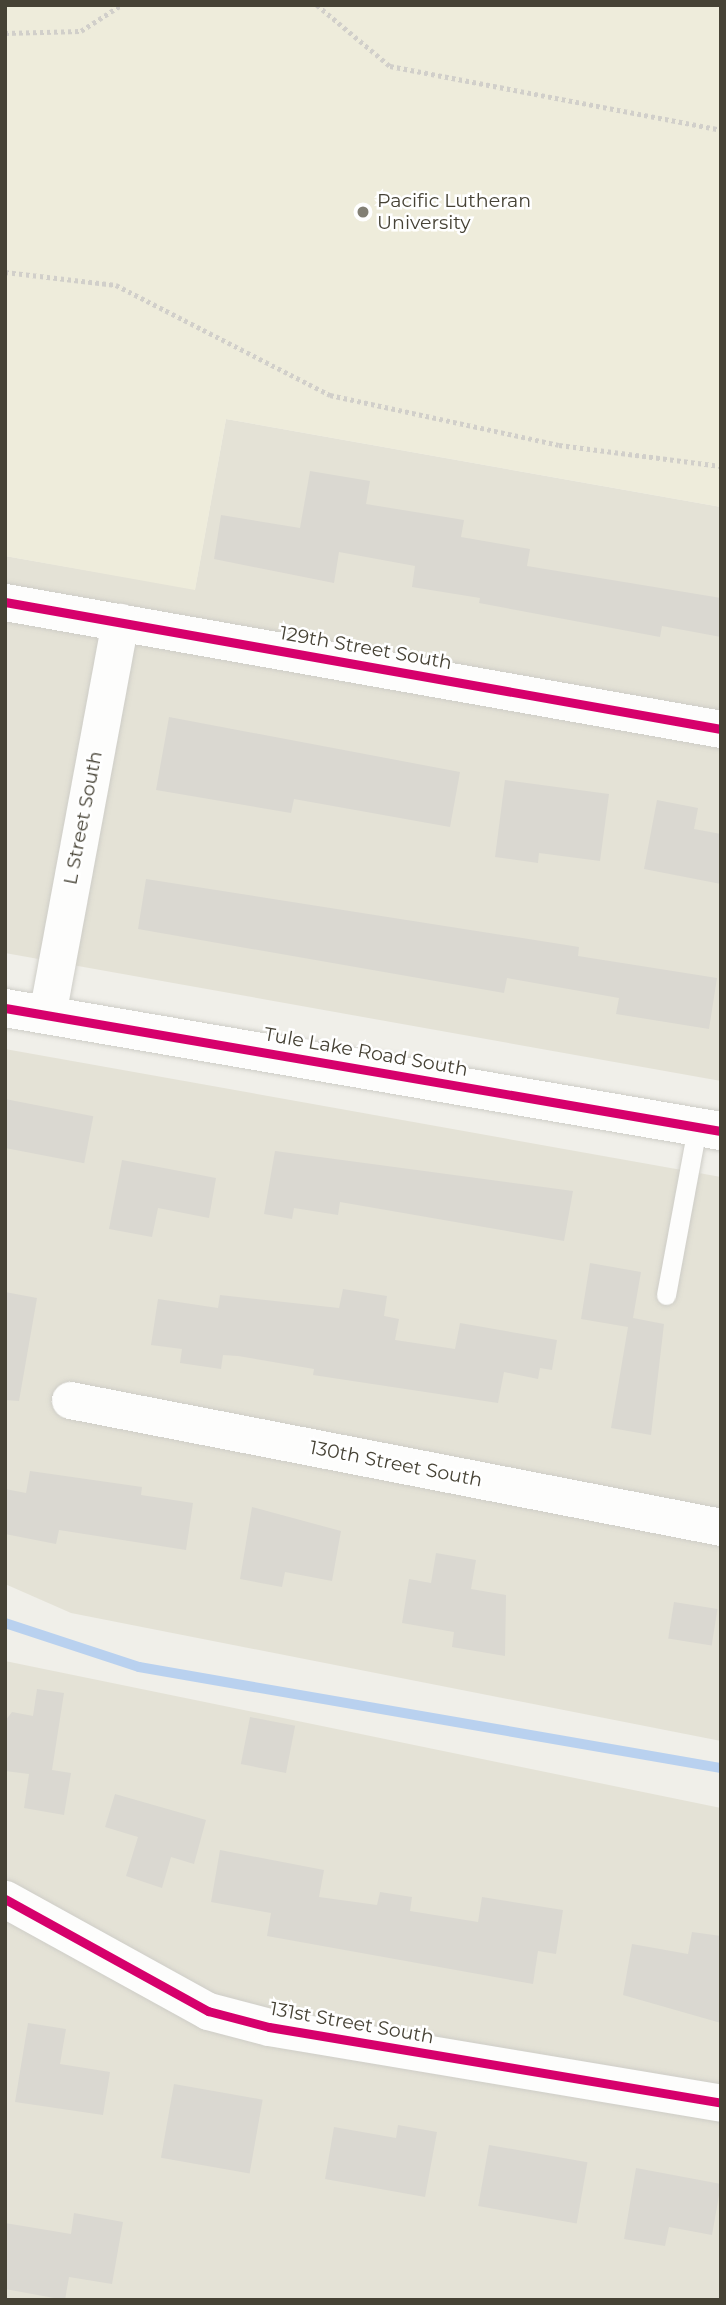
<!DOCTYPE html>
<style>
body{margin:0}
#map{position:relative;width:726px;height:2305px;overflow:hidden;background:#f0efe9;font-family:Montserrat,sans-serif}
div>[style]{position:absolute}
.residential>*{inset:0;background:#e4e2d6}
.education>*{inset:0;background:#eeecdb}
.stream>*{height:10px;margin:-5px;padding:0 5px;transform-origin:5px;border-radius:5px;background:#b9d1ef}
.building>*{inset:0;background:#dad8d1;transform-origin:0 0}
.path>*{height:4.5px;margin-top:-2.25px;transform-origin:0;background:repeating-linear-gradient(90deg,#d1cfca 0 3.5px,transparent 0 7px)}
.roads{filter:drop-shadow(0 0 2px #cecdc7) drop-shadow(0 0 2px #cecdc7)}
.service>*{height:19px;margin:-9.5px;padding:0 9.5px;transform-origin:9.5px;border-radius:9.5px;background:#fdfdfc}
.minor>*{height:37px;margin:-18.5px;padding:0 18.5px;transform-origin:18.5px;border-radius:18.5px;background:#fdfdfc}
.tertiary>*{height:38px;margin:-19px;padding:0 19px;transform-origin:19px;border-radius:19px;background:#fdfdfc}
.cycleway>*{height:9px;margin:-4.5px;padding:0 4.5px;transform-origin:4.5px;border-radius:4.5px;background:#d6006c}
.dots>*{width:19px;height:19px;translate:-50% -50%;box-sizing:border-box;border:4px solid #fff;border-radius:50%}
span{translate:-50% -50%;white-space:nowrap;text-align:center;line-height:1.15;-webkit-text-stroke:5px #fff;paint-order:stroke}
.poi-label{font-size:19px;color:#464235}
.left{translate:0 -50%;text-align:left}
.street-label{font-size:19px;color:#464235}
.frame{position:absolute;inset:0;border:7px solid #464235;pointer-events:none}
</style>
<div id="map">
<div class="residential">
<i style="clip-path:polygon(226px 419px,721px 507px,721px 1081px,5px 953px,5px 556px,195px 589px)"></i>
<i style="clip-path:polygon(5px 1049px,721px 1177px,721px 1741px,71px 1613px,5px 1584px)"></i>
<i style="clip-path:polygon(5px 1661px,721px 1808px,721px 2300px,5px 2300px)"></i>
</div>
<div class="education">
<i style="clip-path:polygon(5px 5px,721px 5px,721px 507px,226px 419px,195px 590px,5px 556px)"></i>
</div>
<div class="stream">
<i style="left:5px;top:1623px;width:141px;rotate:18.2deg"></i>
<i style="left:139px;top:1667px;width:591px;rotate:9.85deg"></i>
</div>
<div class="building">
<i style="clip-path:polygon(310px 471px,370px 481px,366px 504px,464px 520px,461px 537px,530px 549px,527px 566px,721px 598px,721px 637px,662px 626px,660px 637px,479px 603px,480px 598px,412px 587px,415px 566px,339px 552px,334px 583px,214px 559px,221px 515px,300px 528px)"></i>
<i style="clip-path:polygon(169px 717px,460px 772px,450px 827px,294px 799px,291px 813px,156px 790px)"></i>
<i style="clip-path:polygon(505px 780px,609px 794px,600px 861px,539px 853px,538px 863px,495px 857px)"></i>
<i style="clip-path:polygon(657px 800px,698px 808px,694px 829px,721px 834px,721px 884px,644px 869px)"></i>
<i style="clip-path:polygon(146px 879px,579px 947px,578px 956px,717px 978px,709px 1029px,616px 1014px,619px 998px,507px 978px,504px 993px,138px 929px)"></i>
<i style="left:5px;top:1099px;width:90px;height:48px;rotate:11deg"></i>
<i style="clip-path:polygon(275px 1151px,573px 1191px,564px 1241px,340px 1202px,338px 1215px,294px 1208px,292px 1219px,264px 1214px)"></i>
<i style="clip-path:polygon(122px 1160px,216px 1178px,209px 1218px,158px 1208px,152px 1237px,109px 1229px)"></i>
<i style="clip-path:polygon(590px 1263px,641px 1272px,633px 1318px,664px 1324px,651px 1435px,611px 1428px,628px 1327px,581px 1319px)"></i>
<i style="clip-path:polygon(343px 1289px,387px 1296px,384px 1316px,399px 1319px,395px 1340px,455px 1349px,460px 1323px,557px 1340px,552px 1370px,540px 1368px,538px 1379px,504px 1372px,498px 1403px,313px 1375px,314px 1369px,238px 1356px,223px 1355px,221px 1369px,180px 1363px,182px 1349px,151px 1345px,158px 1299px,218px 1308px,220px 1295px,339px 1308px)"></i>
<i style="clip-path:polygon(5px 1292px,37px 1298px,19px 1401px,5px 1400px)"></i>
<i style="clip-path:polygon(30px 1471px,142px 1487px,141px 1495px,193px 1503px,186px 1550px,59px 1530px,56px 1544px,5px 1534px,5px 1489px,26px 1493px)"></i>
<i style="clip-path:polygon(252px 1507px,341px 1531px,332px 1581px,285px 1572px,282px 1587px,240px 1579px)"></i>
<i style="clip-path:polygon(436px 1553px,476px 1560px,471px 1589px,506px 1595px,505px 1656px,452px 1647px,454px 1632px,402px 1623px,409px 1579px,431px 1583px)"></i>
<i style="left:674px;top:1602px;width:44px;height:37px;rotate:9deg"></i>
<i style="clip-path:polygon(37px 1689px,64px 1693px,52px 1770px,71px 1773px,64px 1815px,24px 1808px,29px 1774px,5px 1771px,5px 1721px,12px 1712px,33px 1716px)"></i>
<i style="left:250px;top:1717px;width:46px;height:48px;rotate:11deg"></i>
<i style="clip-path:polygon(115px 1794px,206px 1820px,194px 1864px,171px 1857px,162px 1888px,126px 1876px,138px 1837px,105px 1827px)"></i>
<i style="clip-path:polygon(220px 1850px,324px 1870px,319px 1897px,377px 1905px,380px 1892px,412px 1897px,410px 1911px,478px 1922px,482px 1897px,563px 1910px,556px 1954px,538px 1951px,533px 1984px,267px 1936px,271px 1913px,211px 1902px)"></i>
<i style="clip-path:polygon(692px 1932px,721px 1936px,721px 2023px,623px 1995px,632px 1944px,688px 1954px)"></i>
<i style="clip-path:polygon(28px 2023px,66px 2029px,60px 2064px,110px 2072px,103px 2115px,15px 2102px)"></i>
<i style="left:174px;top:2084px;width:90px;height:75px;rotate:10deg"></i>
<i style="clip-path:polygon(398px 2125px,437px 2132px,425px 2197px,325px 2179px,334px 2127px,396px 2138px)"></i>
<i style="left:489px;top:2145px;width:100px;height:62px;rotate:10deg"></i>
<i style="clip-path:polygon(636px 2168px,721px 2184px,712px 2235px,669px 2227px,665px 2246px,624px 2239px)"></i>
<i style="clip-path:polygon(74px 2213px,123px 2222px,112px 2284px,69px 2277px,65px 2300px,5px 2289px,5px 2223px,71px 2234px)"></i>
</div>
<div class="path">
<i style="left:317px;top:5px;width:95px;rotate:39.9deg"></i>
<i style="left:390px;top:66px;width:337px;rotate:10.9deg"></i>
<i style="left:5px;top:33px;width:76px;rotate:-1.5deg"></i>
<i style="left:81px;top:31px;width:48px;rotate:-33deg"></i>
<i style="left:5px;top:272px;width:112px;rotate:6.7deg"></i>
<i style="left:116px;top:285px;width:241px;rotate:27.2deg"></i>
<i style="left:330px;top:395px;width:234px;rotate:12.3deg"></i>
<i style="left:559px;top:445px;width:163px;rotate:7.4deg"></i>
</div>
<div class="roads">
<div class="service">
<i style="left:666px;top:1295px;width:171px;rotate:-79.5deg"></i>
</div>
<div class="minor">
<i style="left:5px;top:602px;width:727px;rotate:10.06deg"></i>
<i style="left:47px;top:1015px;width:400px;rotate:-79.5deg"></i>
<i style="left:70px;top:1400px;width:663px;rotate:11.04deg"></i>
<i style="left:5px;top:1899px;width:232px;rotate:28.9deg"></i>
<i style="left:208px;top:2011px;width:63px;rotate:14.7deg"></i>
<i style="left:269px;top:2027px;width:458px;rotate:9.5deg"></i>
</div>
<div class="tertiary">
<i style="left:5px;top:1008px;width:726px;rotate:9.75deg"></i>
</div>
</div>
<div class="cycleway">
<i style="left:5px;top:602px;width:727px;rotate:10.06deg"></i>
<i style="left:5px;top:1008px;width:726px;rotate:9.75deg"></i>
<i style="left:5px;top:1899px;width:232px;rotate:28.9deg"></i>
<i style="left:208px;top:2011px;width:63px;rotate:14.7deg"></i>
<i style="left:269px;top:2027px;width:458px;rotate:9.5deg"></i>
</div>
<div class="dots">
<i style="left:363px;top:212px;background:#827f74"></i>
</div>
<div class="poi-label">
<span class="left" style="left:377px;top:212px">Pacific Lutheran<br>University</span>
</div>
<div class="street-label">
<span style="left:366px;top:648px;rotate:10deg">129th Street South</span>
<span style="left:83px;top:818px;rotate:-79deg">L Street South</span>
<span style="left:366px;top:1052px;rotate:10deg">Tule Lake Road South</span>
<span style="left:396px;top:1464px;rotate:11deg">130th Street South</span>
<span style="left:352px;top:2023px;rotate:10deg">131st Street South</span>
</div>
<div class="frame"></div>
</div>
